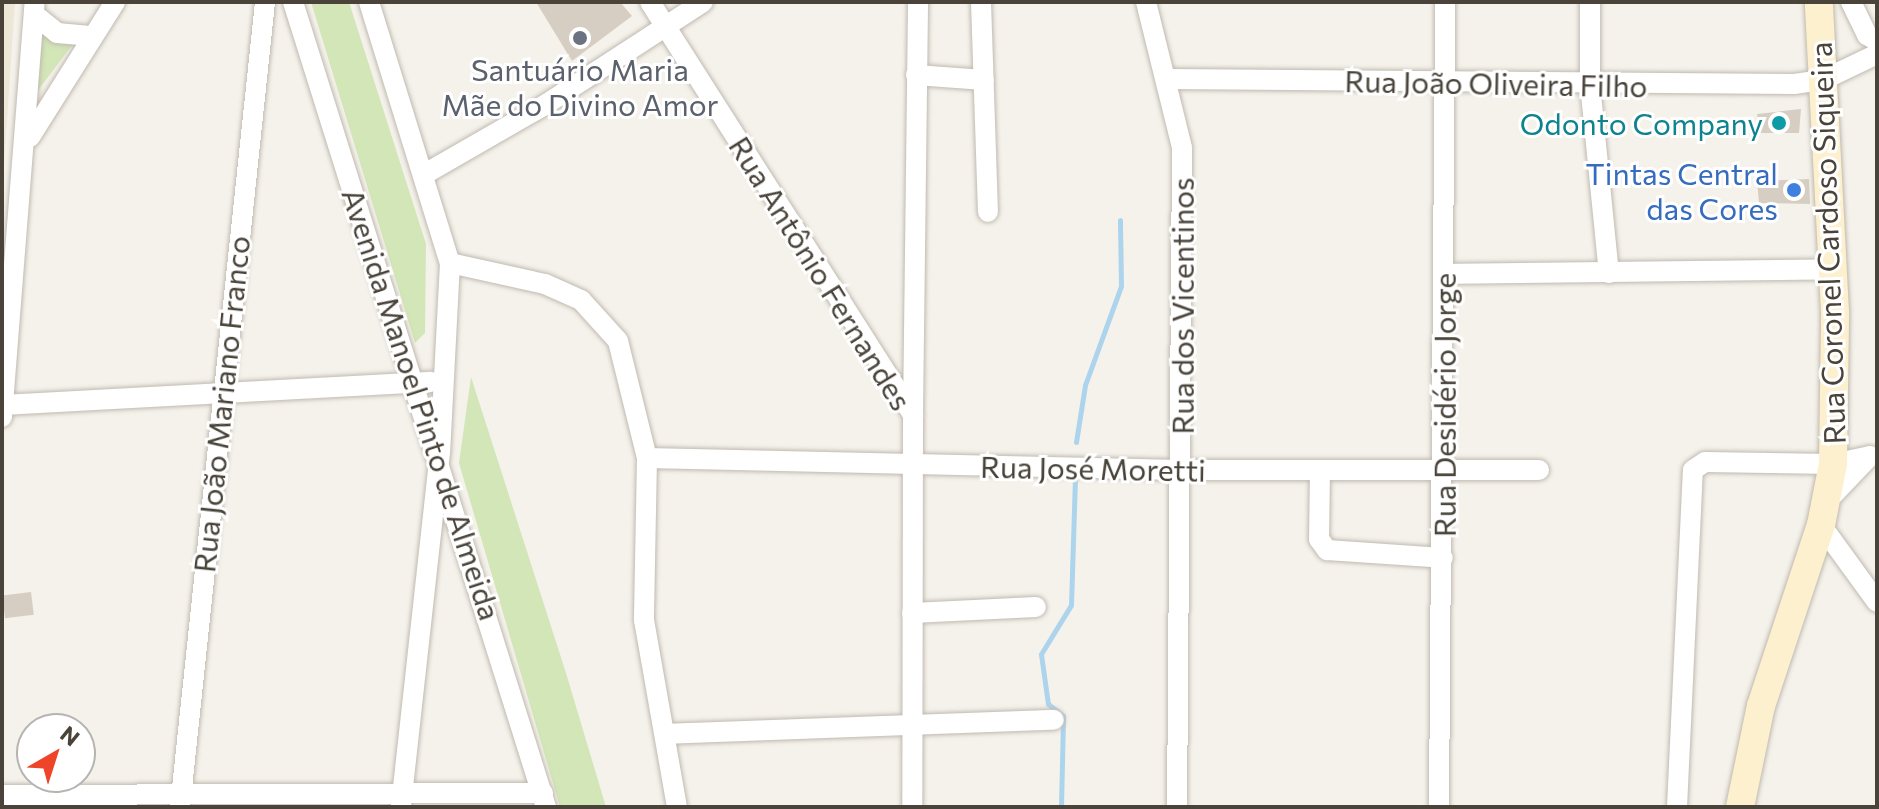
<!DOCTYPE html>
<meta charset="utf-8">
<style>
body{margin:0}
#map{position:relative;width:1879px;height:809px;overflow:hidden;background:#f5f2ec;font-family:Commissioner,sans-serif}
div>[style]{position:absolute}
.education>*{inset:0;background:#ede7d7}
.green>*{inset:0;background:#d2e6b7}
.stream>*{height:5px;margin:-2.5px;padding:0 2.5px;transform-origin:2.5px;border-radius:2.5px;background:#add4ed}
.building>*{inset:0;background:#d6cec2;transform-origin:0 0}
.roads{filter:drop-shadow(0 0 2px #c0baaf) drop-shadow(0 0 2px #c0baaf)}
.street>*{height:20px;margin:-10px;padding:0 10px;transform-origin:10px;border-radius:10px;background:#fff}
.secondary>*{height:28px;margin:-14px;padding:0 14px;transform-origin:14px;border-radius:14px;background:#fcf0cf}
.dots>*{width:22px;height:22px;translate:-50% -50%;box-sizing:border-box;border:4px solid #fff;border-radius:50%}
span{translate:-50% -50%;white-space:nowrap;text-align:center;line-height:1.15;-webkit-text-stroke:6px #fff;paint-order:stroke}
.worship-label{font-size:30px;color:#5b616d}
.street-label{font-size:30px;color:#49433a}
.culture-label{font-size:30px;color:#0d838f}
.right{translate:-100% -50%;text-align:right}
.shop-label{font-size:30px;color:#366cbe}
.frame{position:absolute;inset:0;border:4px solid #49433a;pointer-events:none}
.north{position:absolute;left:16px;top:713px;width:80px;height:80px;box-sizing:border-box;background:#fff;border:2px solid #b6b4b0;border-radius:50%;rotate:39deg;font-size:22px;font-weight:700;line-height:32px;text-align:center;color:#49433a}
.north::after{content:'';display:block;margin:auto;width:28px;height:36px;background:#ee452a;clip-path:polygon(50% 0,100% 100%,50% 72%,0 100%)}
</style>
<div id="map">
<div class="education">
<i style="clip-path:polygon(2px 2px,15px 2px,2px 194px)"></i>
</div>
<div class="green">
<i style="clip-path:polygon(311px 2px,349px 2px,426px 244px,425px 333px,415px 343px)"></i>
<i style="clip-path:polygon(41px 30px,73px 44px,36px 93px)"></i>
<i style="clip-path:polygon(471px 377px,566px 673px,606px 807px,560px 807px,459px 463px)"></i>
</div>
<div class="stream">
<i style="left:1076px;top:442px;width:58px;rotate:-81deg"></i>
<i style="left:1085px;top:385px;width:105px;rotate:-70deg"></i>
<i style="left:1121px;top:286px;width:66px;rotate:-90.9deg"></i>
<i style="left:1061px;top:807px;width:91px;rotate:-88.7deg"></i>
<i style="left:1063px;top:716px;width:19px;rotate:-141deg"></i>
<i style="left:1048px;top:704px;width:50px;rotate:-98deg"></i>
<i style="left:1041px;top:654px;width:57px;rotate:-58.5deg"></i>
<i style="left:1071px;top:605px;width:126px;rotate:-88.2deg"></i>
</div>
<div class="building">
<i style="clip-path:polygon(536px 2px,620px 2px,632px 16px,572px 61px)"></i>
<i style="clip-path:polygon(1801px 109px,1799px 133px,1759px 133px,1757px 114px)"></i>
<i style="clip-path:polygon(1809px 179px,1810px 204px,1759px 203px,1757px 181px)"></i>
<i style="left:31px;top:592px;width:23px;height:29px;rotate:83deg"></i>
</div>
<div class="roads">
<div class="street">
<i style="left:293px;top:2px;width:844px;rotate:72.55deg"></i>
<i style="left:369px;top:2px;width:273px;rotate:72.8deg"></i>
<i style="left:450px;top:263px;width:189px;rotate:93deg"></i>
<i style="left:440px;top:452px;width:357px;rotate:96.3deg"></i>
<i style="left:650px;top:2px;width:490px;rotate:57.5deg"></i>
<i style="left:913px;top:415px;width:392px;rotate:90.1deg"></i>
<i style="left:981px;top:2px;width:210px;rotate:88.1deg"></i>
<i style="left:1146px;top:2px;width:150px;rotate:76.1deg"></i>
<i style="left:1182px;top:148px;width:659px;rotate:90.43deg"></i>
<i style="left:1590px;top:2px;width:82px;rotate:90deg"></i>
<i style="left:1590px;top:84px;width:190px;rotate:84.3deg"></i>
<i style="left:1851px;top:2px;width:37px;rotate:64deg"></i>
<i style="left:1867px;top:35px;width:12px;rotate:31deg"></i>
<i style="left:35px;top:15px;width:28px;rotate:39deg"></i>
<i style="left:57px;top:33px;width:36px;rotate:5deg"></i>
<i style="left:916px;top:75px;width:68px;rotate:4.2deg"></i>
<i style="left:1168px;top:79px;width:626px;rotate:0.46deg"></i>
<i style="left:1794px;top:84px;width:29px;rotate:-8deg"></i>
<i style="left:1823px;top:80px;width:60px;rotate:-25.7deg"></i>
<i style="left:30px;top:137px;width:160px;rotate:-57.8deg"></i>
<i style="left:423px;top:175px;width:144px;rotate:-29.9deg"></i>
<i style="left:548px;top:103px;width:185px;rotate:-33.1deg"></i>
<i style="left:450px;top:263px;width:97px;rotate:12.5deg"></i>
<i style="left:545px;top:284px;width:39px;rotate:24deg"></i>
<i style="left:581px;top:300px;width:55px;rotate:47.9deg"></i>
<i style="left:618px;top:341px;width:121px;rotate:76.1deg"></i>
<i style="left:647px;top:458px;width:162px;rotate:91.1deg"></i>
<i style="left:644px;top:620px;width:190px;rotate:80deg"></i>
<i style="left:1445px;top:274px;width:388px;rotate:-0.7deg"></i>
<i style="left:3px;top:405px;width:429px;rotate:-3.1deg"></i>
<i style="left:913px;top:415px;width:413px;rotate:-89.3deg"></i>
<i style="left:2px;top:417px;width:416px;rotate:-85.5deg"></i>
<i style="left:647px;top:458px;width:534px;rotate:1.29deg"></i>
<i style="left:1181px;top:470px;width:358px"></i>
<i style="left:1320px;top:470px;width:69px;rotate:90.8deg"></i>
<i style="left:1319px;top:539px;width:14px;rotate:54deg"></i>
<i style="left:1327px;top:550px;width:116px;rotate:3.9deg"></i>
<i style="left:1827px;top:501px;width:62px;rotate:-46.3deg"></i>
<i style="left:1821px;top:525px;width:95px;rotate:54deg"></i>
<i style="left:912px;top:613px;width:124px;rotate:-2.8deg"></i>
<i style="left:665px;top:734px;width:389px;rotate:-2.1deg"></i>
<i style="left:2px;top:795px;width:541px;rotate:-0.21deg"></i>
<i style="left:180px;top:807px;width:809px;rotate:-83.97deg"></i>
<i style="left:1439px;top:807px;width:805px;rotate:-89.57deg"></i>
<i style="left:1677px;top:807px;width:337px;rotate:-87.3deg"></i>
<i style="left:1693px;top:470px;width:14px;rotate:-34deg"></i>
<i style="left:1705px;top:462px;width:128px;rotate:0.9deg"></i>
<i style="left:1833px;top:464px;width:38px;rotate:-12deg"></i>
</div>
<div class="secondary">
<i style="left:1740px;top:807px;width:103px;rotate:-78.3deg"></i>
<i style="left:1761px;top:706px;width:191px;rotate:-71.7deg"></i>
<i style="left:1821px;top:525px;width:62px;rotate:-78.9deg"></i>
<i style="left:1833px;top:464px;width:152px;rotate:-89.2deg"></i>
<i style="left:1835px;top:312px;width:310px;rotate:-93deg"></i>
</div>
</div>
<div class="dots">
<i style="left:580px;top:38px;background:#6b7280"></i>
<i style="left:1779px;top:123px;background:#0f9aa8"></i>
<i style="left:1794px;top:190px;background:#3f7fe0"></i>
</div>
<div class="worship-label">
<span style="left:580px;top:86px">Santuário Maria<br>Mãe do Divino Amor</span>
</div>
<div class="street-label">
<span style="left:1496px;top:83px;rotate:1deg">Rua João Oliveira Filho</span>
<span style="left:1827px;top:243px;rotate:-92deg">Rua Coronel Cardoso Siqueira</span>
<span style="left:821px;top:273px;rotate:58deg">Rua Antônio Fernandes</span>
<span style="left:1182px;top:306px;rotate:-90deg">Rua dos Vicentinos</span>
<span style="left:221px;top:404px;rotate:-84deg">Rua João Mariano Franco</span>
<span style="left:422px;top:404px;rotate:72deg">Avenida Manoel Pinto de Almeida</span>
<span style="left:1444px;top:405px;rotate:-90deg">Rua Desidério Jorge</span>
<span style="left:1093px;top:468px;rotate:1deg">Rua José Moretti</span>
</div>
<div class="culture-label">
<span class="right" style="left:1763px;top:123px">Odonto Company</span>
</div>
<div class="shop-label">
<span class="right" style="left:1778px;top:190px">Tintas Central<br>das Cores</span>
</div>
<div class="frame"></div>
<div class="north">N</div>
</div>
